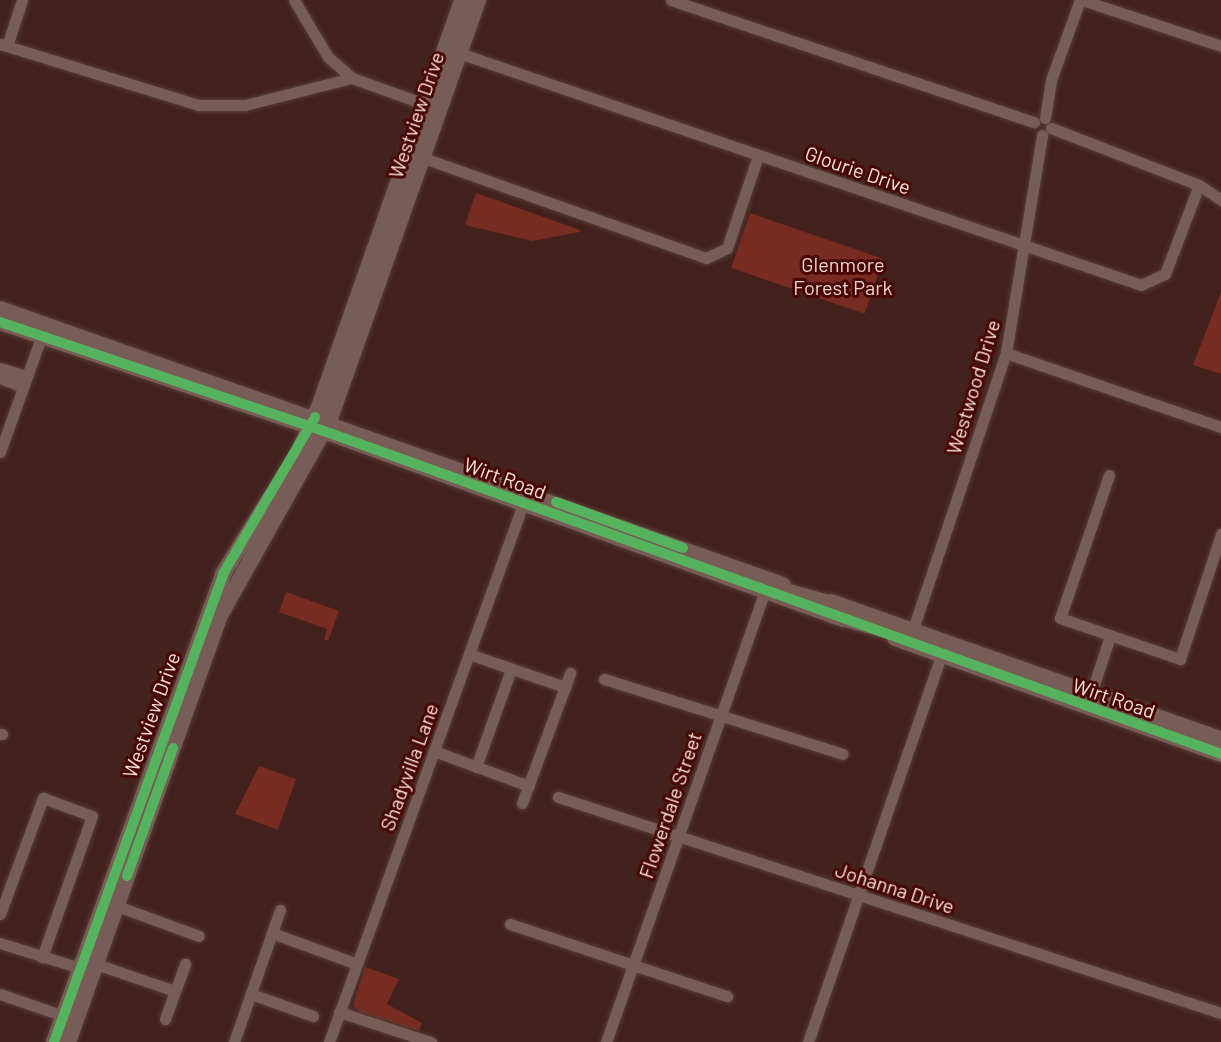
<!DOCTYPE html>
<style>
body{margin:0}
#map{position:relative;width:1221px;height:1042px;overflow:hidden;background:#43211c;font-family:Barlow,sans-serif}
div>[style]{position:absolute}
.green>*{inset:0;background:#782c21;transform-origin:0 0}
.roads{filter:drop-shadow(0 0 2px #553d39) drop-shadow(0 0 2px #553d39)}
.street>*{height:11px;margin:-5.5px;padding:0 5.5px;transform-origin:5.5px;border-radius:5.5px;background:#775c57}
.secondary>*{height:16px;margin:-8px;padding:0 8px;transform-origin:8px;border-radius:8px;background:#775c57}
.primary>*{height:16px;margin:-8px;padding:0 8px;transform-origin:8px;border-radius:8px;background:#775d54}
.cycleway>*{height:10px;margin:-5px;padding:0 5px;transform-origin:5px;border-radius:5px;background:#56b35d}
span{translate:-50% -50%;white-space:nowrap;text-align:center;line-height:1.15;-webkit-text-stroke:6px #480702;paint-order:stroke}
.street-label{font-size:20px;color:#fce3dd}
.park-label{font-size:20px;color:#efd4ce}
</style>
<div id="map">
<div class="green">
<i style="clip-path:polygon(476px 193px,580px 230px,580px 232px,532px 241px,465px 225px)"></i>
<i style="left:750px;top:213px;width:141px;height:58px;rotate:19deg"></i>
<i style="clip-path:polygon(1221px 292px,1221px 374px,1193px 365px)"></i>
<i style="clip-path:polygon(286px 592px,339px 611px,328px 641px,324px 639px,327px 629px,279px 612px)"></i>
<i style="clip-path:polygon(259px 766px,296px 779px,278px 830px,235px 814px)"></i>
<i style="clip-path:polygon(365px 967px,399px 979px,387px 1004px,422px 1023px,419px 1031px,361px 1013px,353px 1006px)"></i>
</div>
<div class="roads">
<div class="street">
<i style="left:294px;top:0;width:66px;rotate:59.2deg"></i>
<i style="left:328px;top:57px;width:32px;rotate:41deg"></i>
<i style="left:671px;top:0;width:383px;rotate:18.6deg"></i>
<i style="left:1082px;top:0;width:146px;rotate:18.3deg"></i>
<i style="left:0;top:44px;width:207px;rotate:17.1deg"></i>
<i style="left:198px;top:105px;width:47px"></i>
<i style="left:245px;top:105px;width:110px;rotate:-14.2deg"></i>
<i style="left:352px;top:78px;width:83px;rotate:19.7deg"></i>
<i style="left:7px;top:46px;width:48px;rotate:-71.9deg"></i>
<i style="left:453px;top:51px;width:727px;rotate:18.78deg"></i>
<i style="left:1141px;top:285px;width:26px;rotate:-25deg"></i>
<i style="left:1165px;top:274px;width:95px;rotate:-69.1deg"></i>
<i style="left:1045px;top:118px;width:38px;rotate:-81deg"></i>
<i style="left:1051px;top:80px;width:85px;rotate:-70.1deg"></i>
<i style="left:1051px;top:128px;width:159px;rotate:21.1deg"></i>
<i style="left:1199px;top:185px;width:27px;rotate:34deg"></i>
<i style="left:418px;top:156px;width:306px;rotate:19.5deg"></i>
<i style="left:706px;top:258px;width:23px;rotate:-25deg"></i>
<i style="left:727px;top:248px;width:97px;rotate:-71.4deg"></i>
<i style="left:1006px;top:353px;width:227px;rotate:19deg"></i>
<i style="left:0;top:368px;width:28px;rotate:17deg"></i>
<i style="left:0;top:378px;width:25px;rotate:21deg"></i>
<i style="left:0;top:452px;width:127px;rotate:-70.3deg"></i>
<i style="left:1109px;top:475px;width:151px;rotate:108.9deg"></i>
<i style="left:1060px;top:618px;width:127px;rotate:18.9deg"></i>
<i style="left:1180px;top:659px;width:132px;rotate:-71.8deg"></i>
<i style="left:911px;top:635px;width:298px;rotate:-71.4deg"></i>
<i style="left:1006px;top:353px;width:221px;rotate:-80.6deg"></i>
<i style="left:469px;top:654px;width:102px;rotate:19deg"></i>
<i style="left:604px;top:679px;width:250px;rotate:17.4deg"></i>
<i style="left:1089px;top:700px;width:67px;rotate:-71.8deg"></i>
<i style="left:0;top:734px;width:2px"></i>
<i style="left:434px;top:751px;width:101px;rotate:20.2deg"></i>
<i style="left:476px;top:767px;width:104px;rotate:-70.3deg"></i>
<i style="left:558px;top:797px;width:697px;rotate:18.05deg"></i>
<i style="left:522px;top:803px;width:139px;rotate:-69.7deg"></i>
<i style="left:117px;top:906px;width:87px;rotate:20.1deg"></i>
<i style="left:0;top:914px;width:124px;rotate:-69.7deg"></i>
<i style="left:43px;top:798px;width:52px;rotate:20.2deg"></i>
<i style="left:92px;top:816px;width:150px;rotate:109.5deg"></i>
<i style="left:510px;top:924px;width:229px;rotate:18.4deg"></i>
<i style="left:272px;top:933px;width:90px;rotate:20deg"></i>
<i style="left:0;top:943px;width:84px;rotate:17.4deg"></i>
<i style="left:96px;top:964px;width:83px;rotate:18.9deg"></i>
<i style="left:0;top:994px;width:68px;rotate:19deg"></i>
<i style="left:251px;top:994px;width:66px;rotate:19.5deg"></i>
<i style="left:339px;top:1012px;width:97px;rotate:18.1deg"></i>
<i style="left:165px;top:1019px;width:59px;rotate:-70deg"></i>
<i style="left:234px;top:1042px;width:140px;rotate:-70.8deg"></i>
<i style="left:329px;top:1042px;width:572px;rotate:-70.17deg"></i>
<i style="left:606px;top:1042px;width:484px;rotate:-70.6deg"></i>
<i style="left:808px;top:1042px;width:416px;rotate:-71deg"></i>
</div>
<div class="secondary">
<i style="left:0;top:309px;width:830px;rotate:19.42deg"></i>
<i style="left:0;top:322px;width:342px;rotate:18.6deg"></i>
<i style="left:324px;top:431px;width:552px;rotate:19.91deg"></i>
<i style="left:831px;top:602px;width:413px;rotate:19.4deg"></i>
<i style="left:895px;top:638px;width:346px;rotate:19.6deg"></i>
<i style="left:54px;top:1042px;width:498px;rotate:-70.1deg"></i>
<i style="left:223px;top:574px;width:142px;rotate:-58.2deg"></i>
<i style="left:298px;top:453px;width:51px;rotate:-65.5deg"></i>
<i style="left:319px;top:407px;width:431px;rotate:-70.6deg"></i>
<i style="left:68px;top:1042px;width:451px;rotate:-70.4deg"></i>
<i style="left:219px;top:617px;width:225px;rotate:-60.7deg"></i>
<i style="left:329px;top:421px;width:447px;rotate:-70.5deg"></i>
</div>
<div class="primary">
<i style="left:767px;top:586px;width:80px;rotate:15.3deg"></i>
<i style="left:832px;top:615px;width:81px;rotate:15.8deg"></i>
</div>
</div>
<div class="cycleway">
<i style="left:0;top:322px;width:342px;rotate:18.6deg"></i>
<i style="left:324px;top:431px;width:953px;rotate:19.8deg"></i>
<i style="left:556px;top:502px;width:135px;rotate:19.9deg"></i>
<i style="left:127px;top:876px;width:136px;rotate:-70.2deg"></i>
<i style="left:54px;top:1042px;width:498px;rotate:-70.1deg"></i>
<i style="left:223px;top:574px;width:182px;rotate:-59.6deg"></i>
</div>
<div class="street-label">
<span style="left:416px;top:115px;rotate:-71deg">Westview Drive</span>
<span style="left:858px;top:170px;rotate:19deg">Glourie Drive</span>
<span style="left:973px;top:387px;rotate:-73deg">Westwood Drive</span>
<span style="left:505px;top:478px;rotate:20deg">Wirt Road</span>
<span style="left:1114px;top:698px;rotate:19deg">Wirt Road</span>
<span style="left:151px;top:715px;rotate:-70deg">Westview Drive</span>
<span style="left:409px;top:767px;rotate:-70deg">Shadyvilla Lane</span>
<span style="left:670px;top:805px;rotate:-71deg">Flowerdale Street</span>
<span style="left:895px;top:888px;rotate:18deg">Johanna Drive</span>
</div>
<div class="park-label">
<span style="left:843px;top:276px">Glenmore<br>Forest Park</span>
</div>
</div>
